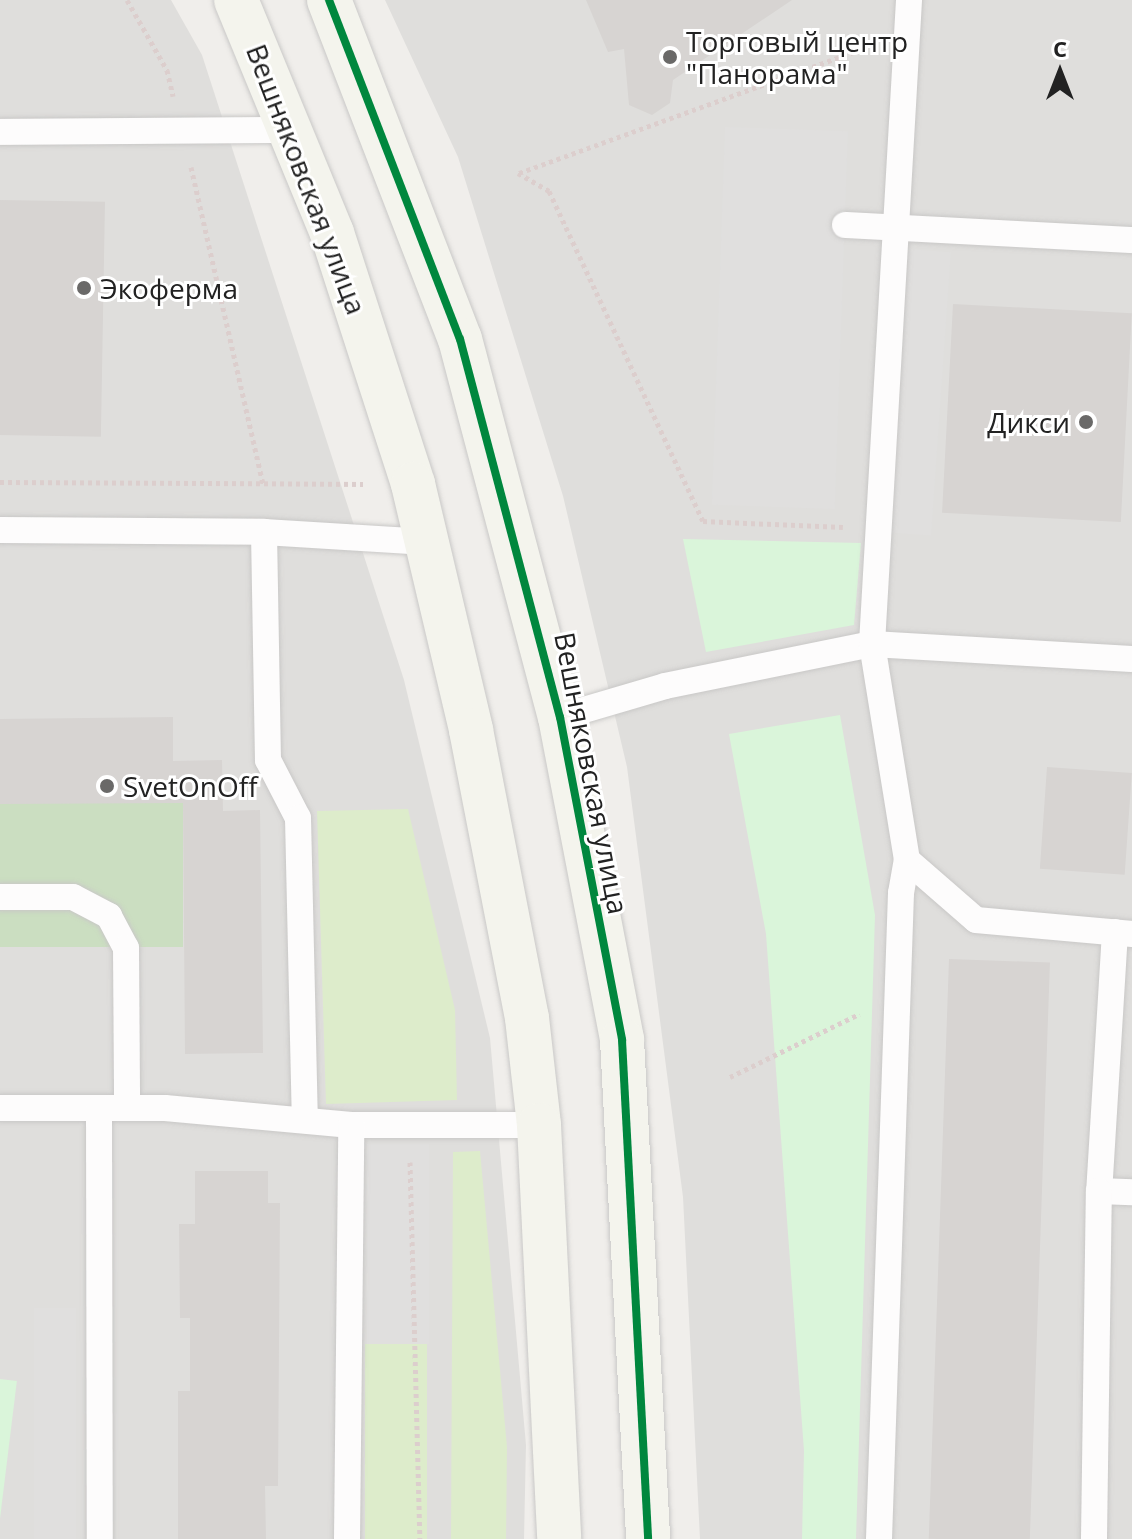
<!DOCTYPE html>
<meta charset="utf-8">
<style>
body{margin:0}
#map{position:relative;width:1132px;height:1539px;overflow:hidden;background:#f0eeeb;font-family:"Open Sans",sans-serif}
div>[style]{position:absolute}
.residential>*{inset:0;background:#dfdedc}
.grass>*{inset:0;background:#ddeccb;transform-origin:0 0}
.forest>*{inset:0;background:#cbdec1;transform-origin:0 0}
.park>*{inset:0;background:#daf5da;transform-origin:0 0}
.parking>*{inset:0;background:#e0dfde;transform-origin:0 0}
.building>*{inset:0;background:#d7d4d2;transform-origin:0 0}
.path>*{height:5px;margin-top:-2.5px;transform-origin:0;background:repeating-linear-gradient(90deg,#dccecd 0 4px,transparent 0 8px)}
.roads{filter:drop-shadow(0 0 2px #c9c8c7) drop-shadow(0 0 2px #c9c8c7)}
.lane>*{height:26px;margin:-13px;padding:0 13px;transform-origin:13px;border-radius:13px;background:#fdfcfc}
.secondary>*{height:44px;margin:-22px;padding:0 22px;transform-origin:22px;border-radius:22px;background:#f4f4ed}
.cycleway>*{height:8px;margin:-4px;padding:0 4px;transform-origin:4px;border-radius:4px;background:#00873e}
.dots>*{width:22px;height:22px;translate:-50% -50%;box-sizing:border-box;border:4px solid #fff;border-radius:50%}
span{translate:-50% -50%;white-space:nowrap;text-align:center;line-height:1.15;-webkit-text-stroke:6px #fff;paint-order:stroke}
.poi-label{font-size:28px;color:#222}
.left{translate:0 -50%;text-align:left}
.right{translate:-100% -50%;text-align:right}
.street-label{font-size:28px;color:#222}
.north{position:absolute;left:1020px;top:32px;width:80px;height:80px;-webkit-text-stroke:6px #fff;paint-order:stroke;rotate:0deg;font-size:22px;font-weight:700;line-height:32px;text-align:center;color:#222}
.north::after{content:'';display:block;margin:auto;width:28px;height:36px;background:#222;clip-path:polygon(50% 0,100% 100%,50% 72%,0 100%)}
</style>
<div id="map">
<div class="residential">
<i style="clip-path:polygon(0 0,171px 0,202px 55px,404px 680px,490px 1038px,526px 1445px,524px 1539px,0 1539px)"></i>
<i style="clip-path:polygon(385px 0,1132px 0,1132px 1539px,700px 1539px,683px 1197px,627px 767px,563px 496px,458px 157px)"></i>
</div>
<div class="grass">
<i style="clip-path:polygon(408px 809px,455px 1010px,457px 1100px,326px 1104px,317px 811px)"></i>
<i style="clip-path:polygon(480px 1151px,507px 1447px,506px 1539px,451px 1539px,453px 1152px)"></i>
<i style="left:365px;top:1344px;width:62px;height:195px"></i>
</div>
<div class="forest">
<i style="left:183px;top:803px;width:144px;height:183px;rotate:90deg"></i>
</div>
<div class="park">
<i style="clip-path:polygon(683px 539px,861px 543px,854px 625px,706px 652px)"></i>
<i style="clip-path:polygon(840px 715px,875px 915px,856px 1539px,802px 1539px,804px 1451px,766px 934px,729px 734px)"></i>
<i style="left:0;top:1379px;width:17px;height:160px;rotate:7deg"></i>
</div>
<div class="parking">
<i style="left:725px;top:127px;width:123px;height:378px;rotate:2deg"></i>
<i style="left:906px;top:249px;width:45px;height:284px;rotate:4deg"></i>
<i style="left:367px;top:1144px;width:62px;height:200px"></i>
<i style="left:34px;top:1308px;width:42px;height:231px"></i>
</div>
<div class="building">
<i style="clip-path:polygon(586px 0,792px 0,673px 80px,670px 103px,652px 115px,629px 105px,624px 49px,608px 52px)"></i>
<i style="left:0;top:200px;width:105px;height:235px;rotate:1deg"></i>
<i style="left:953px;top:304px;width:179px;height:209px;rotate:3deg"></i>
<i style="clip-path:polygon(173px 717px,173px 761px,222px 760px,223px 811px,260px 810px,263px 1053px,185px 1054px,183px 803px,0 804px,0 719px)"></i>
<i style="left:1047px;top:767px;width:85px;height:102px;rotate:4deg"></i>
<i style="left:949px;top:959px;width:101px;height:580px;rotate:2deg"></i>
<i style="clip-path:polygon(195px 1171px,268px 1171px,268px 1203px,280px 1203px,278px 1486px,265px 1486px,266px 1539px,178px 1539px,178px 1391px,190px 1391px,190px 1318px,180px 1318px,179px 1224px,195px 1224px)"></i>
</div>
<div class="path">
<i style="left:127px;top:0;width:81px;rotate:60.3deg"></i>
<i style="left:167px;top:70px;width:27px;rotate:77deg"></i>
<i style="left:191px;top:167px;width:325px;rotate:77.2deg"></i>
<i style="left:518px;top:173px;width:36px;rotate:30deg"></i>
<i style="left:549px;top:191px;width:364px;rotate:65deg"></i>
<i style="left:703px;top:521px;width:140px;rotate:2.5deg"></i>
<i style="left:519px;top:173px;width:370px;rotate:-19.9deg"></i>
<i style="left:0;top:482px;width:363px;rotate:0.3deg"></i>
<i style="left:730px;top:1077px;width:144px;rotate:-26deg"></i>
<i style="left:410px;top:1162px;width:377px;rotate:88.5deg"></i>
</div>
<div class="roads">
<div class="lane">
<i style="left:0;top:132px;width:293px;rotate:-0.4deg"></i>
<i style="left:845px;top:225px;width:287px;rotate:3deg"></i>
<i style="left:0;top:530px;width:264px;rotate:0.4deg"></i>
<i style="left:264px;top:532px;width:163px;rotate:3.5deg"></i>
<i style="left:264px;top:532px;width:228px;rotate:89deg"></i>
<i style="left:268px;top:760px;width:65px;rotate:62.7deg"></i>
<i style="left:298px;top:818px;width:302px;rotate:88.7deg"></i>
<i style="left:560px;top:717px;width:109px;rotate:-16.4deg"></i>
<i style="left:665px;top:686px;width:211px;rotate:-11.5deg"></i>
<i style="left:872px;top:644px;width:260px;rotate:3.3deg"></i>
<i style="left:907px;top:860px;width:91px;rotate:41deg"></i>
<i style="left:976px;top:920px;width:157px;rotate:5.1deg"></i>
<i style="left:0;top:897px;width:73px"></i>
<i style="left:73px;top:897px;width:41px;rotate:27.8deg"></i>
<i style="left:109px;top:916px;width:36px;rotate:62deg"></i>
<i style="left:126px;top:948px;width:160px;rotate:89.6deg"></i>
<i style="left:1115px;top:932px;width:259px;rotate:93.5deg"></i>
<i style="left:1099px;top:1191px;width:33px;rotate:2deg"></i>
<i style="left:0;top:1108px;width:165px"></i>
<i style="left:165px;top:1108px;width:187px;rotate:5.2deg"></i>
<i style="left:351px;top:1125px;width:188px"></i>
<i style="left:99px;top:1108px;width:431px;rotate:89.9deg"></i>
<i style="left:347px;top:1539px;width:414px;rotate:-89.4deg"></i>
<i style="left:879px;top:1539px;width:646px;rotate:-88.05deg"></i>
<i style="left:901px;top:893px;width:34px;rotate:-80deg"></i>
<i style="left:907px;top:860px;width:219px;rotate:-99.2deg"></i>
<i style="left:872px;top:644px;width:645px;rotate:-86.71deg"></i>
<i style="left:1094px;top:1539px;width:348px;rotate:-89.2deg"></i>
</div>
<div class="secondary">
<i style="left:236px;top:0;width:252px;rotate:67.6deg"></i>
<i style="left:332px;top:233px;width:264px;rotate:72.1deg"></i>
<i style="left:413px;top:484px;width:253px;rotate:76.7deg"></i>
<i style="left:471px;top:730px;width:293px;rotate:79deg"></i>
<i style="left:527px;top:1018px;width:108px;rotate:83.6deg"></i>
<i style="left:539px;top:1125px;width:414px;rotate:87.2deg"></i>
<i style="left:329px;top:0;width:363px;rotate:68.9deg"></i>
<i style="left:460px;top:339px;width:391px;rotate:75.2deg"></i>
<i style="left:560px;top:717px;width:329px;rotate:79.1deg"></i>
<i style="left:622px;top:1040px;width:500px;rotate:87deg"></i>
</div>
</div>
<div class="cycleway">
<i style="left:329px;top:0;width:363px;rotate:68.9deg"></i>
<i style="left:460px;top:339px;width:391px;rotate:75.2deg"></i>
<i style="left:560px;top:717px;width:329px;rotate:79.1deg"></i>
<i style="left:622px;top:1040px;width:500px;rotate:87deg"></i>
</div>
<div class="dots">
<i style="left:670px;top:57px;background:#6a6968"></i>
<i style="left:84px;top:288px;background:#6a6968"></i>
<i style="left:1086px;top:422px;background:#6a6968"></i>
<i style="left:107px;top:786px;background:#6a6968"></i>
</div>
<div class="poi-label">
<span class="left" style="left:686px;top:57px">Торговый центр<br>"Панорама"</span>
<span class="left" style="left:100px;top:288px">Экоферма</span>
<span class="right" style="left:1070px;top:422px">Дикси</span>
<span class="left" style="left:123px;top:786px">SvetOnOff</span>
</div>
<div class="street-label">
<span style="left:307px;top:179px;rotate:69deg">Вешняковская улица</span>
<span style="left:592px;top:773px;rotate:79deg">Вешняковская улица</span>
</div>
<div class="north">С</div>
</div>
